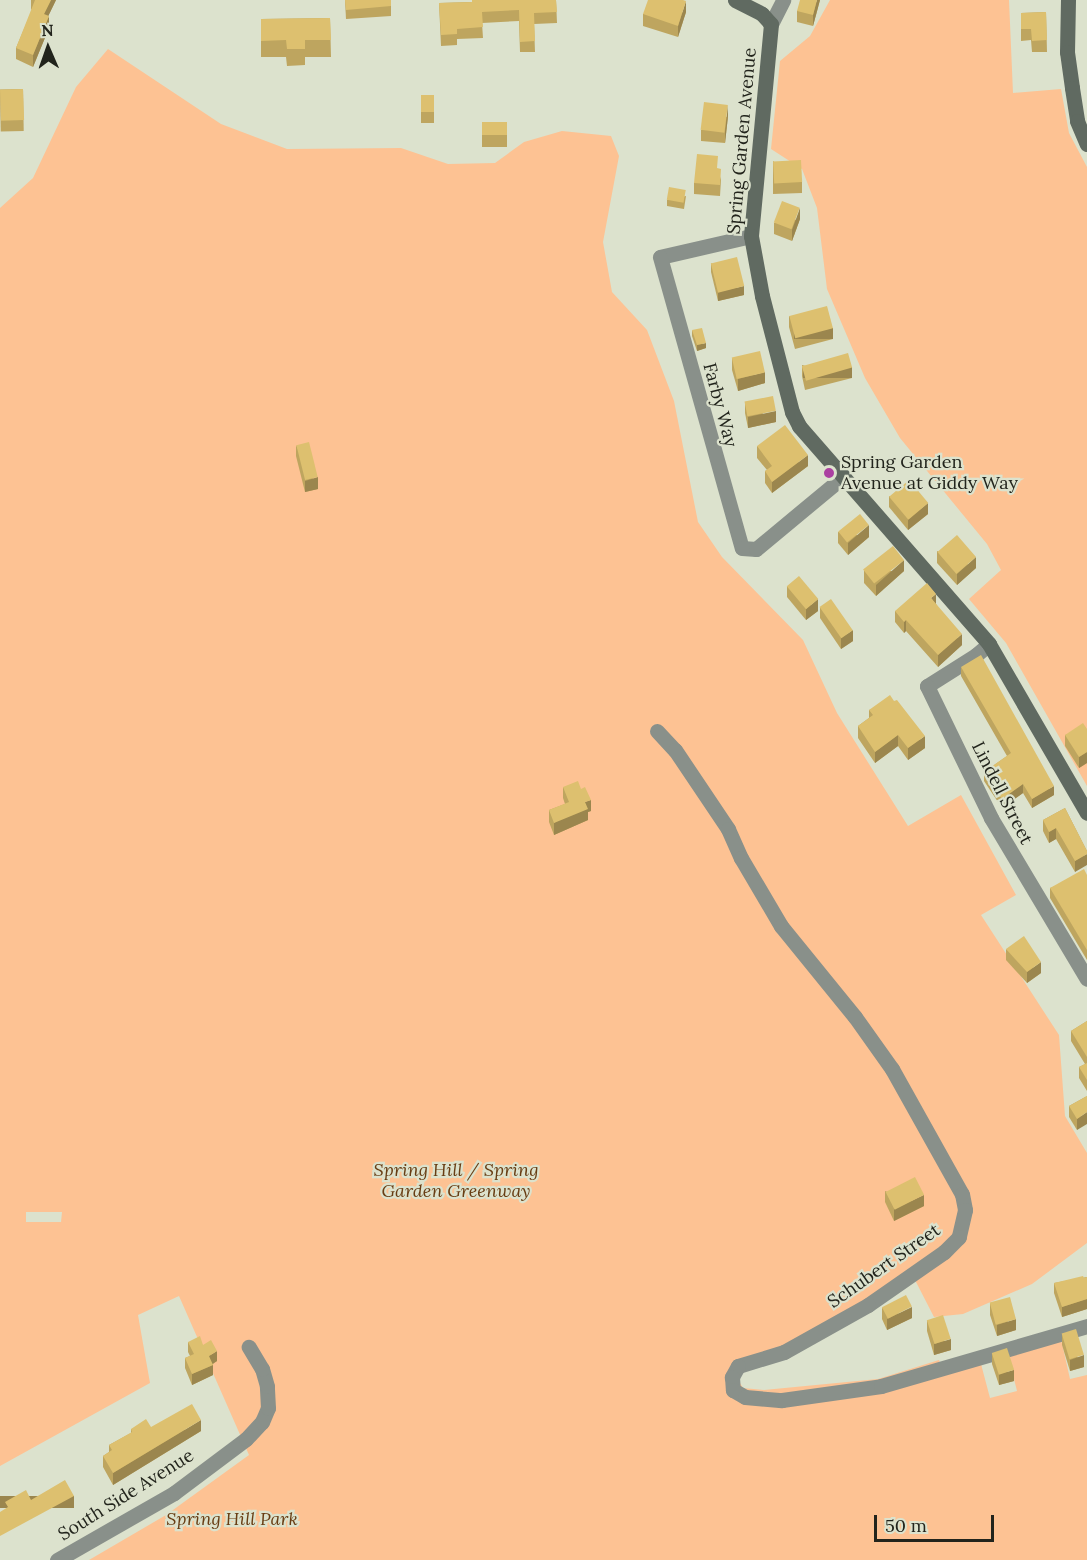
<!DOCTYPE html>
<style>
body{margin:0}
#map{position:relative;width:1087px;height:1560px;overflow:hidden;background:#dce2cd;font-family:Lora,serif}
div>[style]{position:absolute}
.green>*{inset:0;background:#fdc293}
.street>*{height:15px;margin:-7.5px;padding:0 7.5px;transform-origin:7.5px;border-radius:7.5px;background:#89908a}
.secondary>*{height:15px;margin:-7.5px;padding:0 7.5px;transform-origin:7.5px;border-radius:7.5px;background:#606a61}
.wall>*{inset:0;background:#bea55f;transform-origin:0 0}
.shaded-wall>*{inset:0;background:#9b864e;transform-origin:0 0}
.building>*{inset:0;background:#ddc06f;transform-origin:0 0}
.dots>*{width:16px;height:16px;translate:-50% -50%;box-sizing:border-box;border:3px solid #dce2cd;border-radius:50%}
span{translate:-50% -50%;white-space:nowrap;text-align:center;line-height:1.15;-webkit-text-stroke:4.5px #dce2cd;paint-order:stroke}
.street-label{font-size:18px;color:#22241c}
.poi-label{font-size:18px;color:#22241c}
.left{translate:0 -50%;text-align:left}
.park-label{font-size:18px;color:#683d13;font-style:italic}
.north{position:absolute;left:18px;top:18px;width:60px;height:60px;-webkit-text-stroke:4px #dce2cd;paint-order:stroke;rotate:358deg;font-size:16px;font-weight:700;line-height:24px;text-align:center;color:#22241c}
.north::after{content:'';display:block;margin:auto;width:21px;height:27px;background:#22241c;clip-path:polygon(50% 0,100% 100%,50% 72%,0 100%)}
.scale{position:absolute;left:874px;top:1515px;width:120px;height:27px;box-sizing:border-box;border:3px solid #22241c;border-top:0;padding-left:8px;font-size:18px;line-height:21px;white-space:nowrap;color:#22241c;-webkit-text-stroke:4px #dce2cd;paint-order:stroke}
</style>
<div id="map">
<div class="green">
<i style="clip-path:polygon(830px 0,1009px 0,1013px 93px,1061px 89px,1069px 133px,1087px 167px,1087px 786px,1006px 643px,969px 599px,1001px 570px,987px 544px,900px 438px,865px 378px,827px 289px,817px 208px,802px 169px,771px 149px,780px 61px,810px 36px)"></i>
<i style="clip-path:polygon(evenodd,108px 49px,221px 124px,287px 149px,401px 148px,448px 164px,495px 163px,524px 142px,562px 131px,611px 136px,619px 156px,603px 242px,612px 292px,647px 330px,674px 401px,698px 522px,722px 557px,803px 640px,837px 713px,908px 826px,961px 795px,1016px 895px,981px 915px,1059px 1035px,1065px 1116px,1087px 1153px,1087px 1243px,1032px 1284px,963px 1314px,934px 1317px,915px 1280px,742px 1369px,737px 1378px,743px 1388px,764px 1390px,878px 1379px,939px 1360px,942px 1368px,981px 1364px,990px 1398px,1017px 1391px,1008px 1355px,1061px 1339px,1070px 1379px,1087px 1375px,1087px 1560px,89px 1560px,166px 1515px,249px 1455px,179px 1296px,138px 1315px,150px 1383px,0 1466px,0 208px,33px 178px,76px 87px,108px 49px,26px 1212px,62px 1212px,61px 1222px,26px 1222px,26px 1212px)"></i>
</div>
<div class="street">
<i style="left:771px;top:24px;width:27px;rotate:-63deg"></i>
<i style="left:751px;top:236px;width:93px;rotate:167deg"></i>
<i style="left:660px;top:257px;width:302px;rotate:74.3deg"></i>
<i style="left:742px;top:548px;width:14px;rotate:4deg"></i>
<i style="left:756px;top:549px;width:114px;rotate:-39.7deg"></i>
<i style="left:989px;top:644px;width:17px;rotate:140deg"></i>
<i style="left:976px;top:655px;width:58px;rotate:147.7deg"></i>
<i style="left:927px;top:686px;width:147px;rotate:64.1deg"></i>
<i style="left:991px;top:818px;width:187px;rotate:59.2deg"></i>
<i style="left:657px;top:731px;width:26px;rotate:47deg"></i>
<i style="left:675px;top:750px;width:95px;rotate:56.1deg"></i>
<i style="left:728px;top:829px;width:32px;rotate:66deg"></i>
<i style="left:741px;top:858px;width:79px;rotate:59.5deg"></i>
<i style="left:781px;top:926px;width:117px;rotate:50.9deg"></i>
<i style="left:855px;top:1017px;width:64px;rotate:54.6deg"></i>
<i style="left:892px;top:1069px;width:143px;rotate:60.8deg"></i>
<i style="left:962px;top:1194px;width:16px;rotate:79deg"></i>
<i style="left:965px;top:1210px;width:28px;rotate:103deg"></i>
<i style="left:959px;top:1237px;width:21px;rotate:135deg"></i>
<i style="left:944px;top:1252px;width:93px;rotate:145.1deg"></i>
<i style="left:868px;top:1305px;width:96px;rotate:150.8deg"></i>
<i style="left:784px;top:1352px;width:48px;rotate:163.1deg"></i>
<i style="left:738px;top:1366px;width:13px;rotate:119deg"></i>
<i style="left:732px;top:1377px;width:13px;rotate:86deg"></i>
<i style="left:733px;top:1390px;width:14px;rotate:30deg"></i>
<i style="left:745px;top:1397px;width:37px;rotate:5deg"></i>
<i style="left:782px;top:1400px;width:100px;rotate:-8deg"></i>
<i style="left:881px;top:1386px;width:215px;rotate:-16.2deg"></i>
<i style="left:57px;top:1560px;width:135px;rotate:-29.8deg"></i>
<i style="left:174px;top:1493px;width:90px;rotate:-36.9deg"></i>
<i style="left:246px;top:1439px;width:23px;rotate:-47deg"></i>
<i style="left:262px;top:1422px;width:15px;rotate:-67deg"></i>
<i style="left:268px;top:1408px;width:22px;rotate:-93deg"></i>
<i style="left:267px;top:1386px;width:18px;rotate:-106deg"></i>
<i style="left:262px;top:1369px;width:26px;rotate:-121deg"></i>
</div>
<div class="secondary">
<i style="left:735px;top:0;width:30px;rotate:27deg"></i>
<i style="left:762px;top:14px;width:13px;rotate:48deg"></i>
<i style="left:771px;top:24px;width:213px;rotate:95.4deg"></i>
<i style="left:751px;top:236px;width:61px;rotate:79.6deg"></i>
<i style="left:762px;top:296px;width:120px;rotate:75.5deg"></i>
<i style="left:792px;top:412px;width:16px;rotate:63deg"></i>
<i style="left:799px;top:426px;width:289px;rotate:48.9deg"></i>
<i style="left:989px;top:644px;width:195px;rotate:59.9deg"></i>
<i style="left:1068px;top:0;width:52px;rotate:91.1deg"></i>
<i style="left:1067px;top:52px;width:36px;rotate:82deg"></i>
<i style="left:1072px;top:88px;width:33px;rotate:81deg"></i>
<i style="left:1077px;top:121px;width:25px;rotate:67deg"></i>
</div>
<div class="wall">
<i style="clip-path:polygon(31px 0,56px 0,48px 16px,49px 28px,33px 67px,16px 59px,16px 48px,32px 10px,31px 9px)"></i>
<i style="clip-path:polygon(345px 0,391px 0,391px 16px,346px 19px)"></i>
<i style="clip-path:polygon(472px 0,556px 0,557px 23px,534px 24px,535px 52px,520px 52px,519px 21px,482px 23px,483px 38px,457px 39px,457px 45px,441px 46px,439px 3px,472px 2px)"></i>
<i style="clip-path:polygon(820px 0,813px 26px,797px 22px,797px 11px)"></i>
<i style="clip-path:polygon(686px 12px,678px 37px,643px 26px,643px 14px)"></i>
<i style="clip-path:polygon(1046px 12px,1047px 52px,1032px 52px,1031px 40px,1021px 41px,1021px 13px)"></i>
<i style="clip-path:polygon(330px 18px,331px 57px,305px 57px,305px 65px,287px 66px,286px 57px,261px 57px,261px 19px)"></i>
<i style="left:23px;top:89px;width:42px;height:23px;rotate:89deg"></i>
<i style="left:421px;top:95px;width:13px;height:28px"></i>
<i style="clip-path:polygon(728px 116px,725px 143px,701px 141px,701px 130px)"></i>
<i style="left:507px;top:122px;width:25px;height:25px;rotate:90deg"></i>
<i style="clip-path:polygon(773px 161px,802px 182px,802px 193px,773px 194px)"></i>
<i style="clip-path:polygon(718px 169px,721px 180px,720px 196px,694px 194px,694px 183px)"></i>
<i style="clip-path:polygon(686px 196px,684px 209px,667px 206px,667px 200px)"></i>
<i style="clip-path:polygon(800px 219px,792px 241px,774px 234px,774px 223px)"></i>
<i style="clip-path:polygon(711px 263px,744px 295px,718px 301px,711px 272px)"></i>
<i style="clip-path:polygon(789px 316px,833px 339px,795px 349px,789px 327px)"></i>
<i style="clip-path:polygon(692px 330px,706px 348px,697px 351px,692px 336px)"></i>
<i style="clip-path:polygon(732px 358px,765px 383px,738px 391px,732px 370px)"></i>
<i style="clip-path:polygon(802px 365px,852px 378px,805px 390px,802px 376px)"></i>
<i style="clip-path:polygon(745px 402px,776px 422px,748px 428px,745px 413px)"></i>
<i style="clip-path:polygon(296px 445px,318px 489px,305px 492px,296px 456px)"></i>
<i style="clip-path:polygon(757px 446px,808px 466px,772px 493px,765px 483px,765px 471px,767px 470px,757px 458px)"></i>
<i style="clip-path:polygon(889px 496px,928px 514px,908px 530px,889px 507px)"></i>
<i style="clip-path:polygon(838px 532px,869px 537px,848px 555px,838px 543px)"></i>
<i style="clip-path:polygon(937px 551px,976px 568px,957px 585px,937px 563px)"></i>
<i style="clip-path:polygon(864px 571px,904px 571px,876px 596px,864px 583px)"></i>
<i style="clip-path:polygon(787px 586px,818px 611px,806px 620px,787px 597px)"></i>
<i style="clip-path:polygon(936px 604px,962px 645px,938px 667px,906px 631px,904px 633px,895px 622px,895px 611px)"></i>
<i style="clip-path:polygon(820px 607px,853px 641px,841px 649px,820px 618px)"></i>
<i style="clip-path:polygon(961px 667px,1054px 795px,1032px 808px,1023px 793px,1002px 808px,984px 781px,984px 772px,1007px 756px,961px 676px)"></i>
<i style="clip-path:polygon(894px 701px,925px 748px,908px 760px,898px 746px,875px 763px,858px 738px,858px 726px,869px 718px,869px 710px)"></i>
<i style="clip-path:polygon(1087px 729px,1087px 763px,1079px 768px,1065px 746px,1065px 735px)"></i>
<i style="clip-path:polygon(563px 787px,591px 811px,588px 812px,588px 820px,554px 835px,549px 822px,549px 810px,565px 804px,563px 798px)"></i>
<i style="clip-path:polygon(1065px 808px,1087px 851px,1075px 872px,1056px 839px,1049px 843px,1043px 831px,1043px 820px)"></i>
<i style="clip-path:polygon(1087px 875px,1087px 960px,1050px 898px,1050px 888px)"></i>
<i style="clip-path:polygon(1006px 949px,1041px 973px,1027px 983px,1006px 960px)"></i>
<i style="clip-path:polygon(1087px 1021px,1087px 1091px,1079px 1078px,1079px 1067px,1085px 1064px,1071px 1041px,1071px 1031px)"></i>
<i style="clip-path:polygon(1087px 1096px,1077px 1130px,1069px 1117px,1069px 1106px)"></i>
<i style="clip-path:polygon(885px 1191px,924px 1206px,894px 1221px,885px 1202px)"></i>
<i style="clip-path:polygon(1087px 1277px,1087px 1309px,1062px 1317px,1054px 1293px,1054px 1283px)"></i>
<i style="clip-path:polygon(990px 1303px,1016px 1330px,997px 1336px,990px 1315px)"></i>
<i style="clip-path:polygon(882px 1308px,912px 1318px,887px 1330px,882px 1319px)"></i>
<i style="clip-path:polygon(927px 1320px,951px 1350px,934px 1355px,927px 1331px)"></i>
<i style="clip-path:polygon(1062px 1334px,1084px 1367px,1070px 1371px,1062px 1345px)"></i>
<i style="clip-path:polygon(188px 1342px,203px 1345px,217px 1361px,213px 1364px,213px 1375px,192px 1385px,185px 1368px,185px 1358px,190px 1356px,188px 1352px)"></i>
<i style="clip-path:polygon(992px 1353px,1014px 1381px,999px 1385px,992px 1364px)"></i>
<i style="clip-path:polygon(151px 1427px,201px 1431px,113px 1485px,103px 1467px,103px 1456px,109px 1452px,109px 1445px,131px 1433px,131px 1429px)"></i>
</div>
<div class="shaded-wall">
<i style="clip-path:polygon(51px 0,56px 0,44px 25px,44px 14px)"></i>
<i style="clip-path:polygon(817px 0,820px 0,813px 26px,813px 15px)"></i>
<i style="clip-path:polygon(686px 1px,686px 12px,678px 37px,678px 26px)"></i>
<i style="clip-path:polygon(49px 16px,49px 28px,33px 67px,33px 55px)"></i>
<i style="clip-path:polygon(728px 105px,728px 116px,725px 143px,725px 132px)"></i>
<i style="clip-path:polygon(800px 208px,800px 219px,792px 241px,792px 230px)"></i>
<i style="clip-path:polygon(744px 286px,744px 295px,718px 301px,718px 292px)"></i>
<i style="left:833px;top:328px;width:11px;height:39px;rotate:90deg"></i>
<i style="clip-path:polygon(706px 343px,706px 348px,697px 351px,697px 345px)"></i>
<i style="left:852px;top:367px;width:11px;height:49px;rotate:90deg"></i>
<i style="clip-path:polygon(765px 372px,765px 383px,738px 391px,738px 379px)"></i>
<i style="clip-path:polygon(776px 411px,776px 422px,748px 428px,748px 417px)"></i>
<i style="clip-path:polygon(808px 455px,808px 466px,772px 493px,772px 482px)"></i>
<i style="clip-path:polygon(318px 477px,318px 489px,305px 492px,305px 481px)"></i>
<i style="clip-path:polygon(928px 503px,928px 514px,908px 530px,908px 519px)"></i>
<i style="clip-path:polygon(869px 525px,869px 537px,848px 555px,848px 543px)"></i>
<i style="clip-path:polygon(976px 557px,976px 568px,957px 585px,957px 574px)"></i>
<i style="clip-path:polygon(904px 560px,904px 571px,876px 596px,876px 585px)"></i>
<i style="clip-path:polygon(936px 594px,936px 605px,931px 598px)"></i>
<i style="clip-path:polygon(818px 599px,818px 611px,806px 620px,806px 609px)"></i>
<i style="clip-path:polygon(906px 620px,906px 631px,904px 633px,904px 622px)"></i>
<i style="clip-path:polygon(853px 630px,853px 641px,841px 649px,841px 638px)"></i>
<i style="clip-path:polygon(962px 634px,962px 645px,938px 667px,938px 655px)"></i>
<i style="clip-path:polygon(898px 735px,898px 746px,875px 763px,875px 752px)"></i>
<i style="clip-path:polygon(925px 736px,925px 748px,908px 760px,908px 748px)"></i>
<i style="clip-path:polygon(1087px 752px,1087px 763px,1079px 768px,1079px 757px)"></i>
<i style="clip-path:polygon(1023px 784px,1023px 793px,1002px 808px,1002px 799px)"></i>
<i style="clip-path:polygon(1054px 786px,1054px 795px,1032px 808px,1032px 799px)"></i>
<i style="clip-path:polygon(591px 800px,591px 811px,588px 812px,588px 820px,554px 835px,554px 823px,585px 802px)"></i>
<i style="clip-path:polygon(1056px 828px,1056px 839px,1049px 843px,1049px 832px)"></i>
<i style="clip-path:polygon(1087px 854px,1087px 865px,1075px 872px,1075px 861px)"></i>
<i style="clip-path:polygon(1041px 962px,1041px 973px,1027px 983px,1027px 972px)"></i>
<i style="clip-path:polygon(1087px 1112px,1087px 1124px,1077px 1130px,1077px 1119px)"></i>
<i style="clip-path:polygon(924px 1195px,924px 1206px,894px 1221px,894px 1209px)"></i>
<i style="clip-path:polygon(1087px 1299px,1087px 1309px,1062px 1317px,1062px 1307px)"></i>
<i style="clip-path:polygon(912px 1307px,912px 1318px,887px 1330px,887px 1319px)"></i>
<i style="clip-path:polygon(1016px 1319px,1016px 1330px,997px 1336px,997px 1325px)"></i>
<i style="clip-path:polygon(951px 1339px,951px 1350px,934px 1355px,934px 1344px)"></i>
<i style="clip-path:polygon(217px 1351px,217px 1361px,209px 1366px,209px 1356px)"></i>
<i style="clip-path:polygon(1084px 1355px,1084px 1367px,1070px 1371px,1070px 1360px)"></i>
<i style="clip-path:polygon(213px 1365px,213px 1375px,192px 1385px,192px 1374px)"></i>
<i style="clip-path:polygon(1014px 1370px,1014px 1381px,999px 1385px,999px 1374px)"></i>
<i style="clip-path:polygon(201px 1420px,201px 1431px,113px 1485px,113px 1473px)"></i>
<i style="left:74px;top:1496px;width:12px;height:84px;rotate:90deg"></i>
</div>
<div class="building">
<i style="clip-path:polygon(35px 0,51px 0,44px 14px,49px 16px,33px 55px,16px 48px)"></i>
<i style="clip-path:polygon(345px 0,391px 0,391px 6px,346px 10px)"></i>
<i style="clip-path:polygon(472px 0,556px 0,557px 12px,534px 13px,535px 41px,520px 42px,519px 10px,482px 12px,483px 27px,457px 29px,457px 34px,441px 35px,439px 3px,472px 2px)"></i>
<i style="clip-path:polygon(648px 0,683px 0,686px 1px,678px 26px,643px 14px)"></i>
<i style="clip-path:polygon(800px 0,817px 0,813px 15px,797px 11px)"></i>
<i style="clip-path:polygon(1046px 12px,1047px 40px,1032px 41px,1031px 29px,1021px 29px,1021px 13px)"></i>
<i style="clip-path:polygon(330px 18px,331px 40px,305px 40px,305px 49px,287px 49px,286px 40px,261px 41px,261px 19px)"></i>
<i style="left:23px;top:89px;width:31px;height:23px;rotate:88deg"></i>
<i style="left:421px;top:95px;width:13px;height:17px"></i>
<i style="left:704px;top:102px;width:24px;height:28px;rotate:7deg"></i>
<i style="left:507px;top:122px;width:13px;height:25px;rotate:90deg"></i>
<i style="clip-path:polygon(697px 154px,718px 156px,717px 168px,721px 169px,720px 185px,694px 183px)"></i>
<i style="left:801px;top:160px;width:22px;height:28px;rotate:87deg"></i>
<i style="left:669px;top:187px;width:17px;height:13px;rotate:10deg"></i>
<i style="left:782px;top:201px;width:19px;height:23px;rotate:21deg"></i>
<i style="left:737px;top:257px;width:30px;height:27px;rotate:76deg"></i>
<i style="left:827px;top:306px;width:23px;height:39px;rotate:75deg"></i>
<i style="clip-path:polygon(702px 328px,706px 343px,697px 345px,692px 330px)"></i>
<i style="left:760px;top:351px;width:22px;height:29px;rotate:77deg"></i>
<i style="left:848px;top:353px;width:15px;height:48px;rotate:74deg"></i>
<i style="left:773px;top:396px;width:15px;height:29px;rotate:79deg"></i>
<i style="clip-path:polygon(785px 425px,808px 455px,772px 482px,765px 471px,772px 466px,757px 446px)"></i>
<i style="left:309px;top:442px;width:36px;height:13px;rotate:76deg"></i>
<i style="left:909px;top:480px;width:30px;height:26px;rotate:50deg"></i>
<i style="left:860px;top:514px;width:14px;height:28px;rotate:51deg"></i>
<i style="left:957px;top:535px;width:29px;height:26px;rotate:49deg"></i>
<i style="left:893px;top:546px;width:18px;height:38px;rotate:52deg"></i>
<i style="left:799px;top:576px;width:30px;height:16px;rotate:50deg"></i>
<i style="clip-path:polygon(927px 583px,936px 594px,931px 598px,962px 634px,938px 655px,906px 620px,904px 622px,895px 611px)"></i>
<i style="left:831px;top:599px;width:38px;height:14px;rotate:55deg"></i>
<i style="clip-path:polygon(981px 655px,1054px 786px,1032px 799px,1023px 784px,1002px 799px,984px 772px,1011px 753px,961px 667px)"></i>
<i style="clip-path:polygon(890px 695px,894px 701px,897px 700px,925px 736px,908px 748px,898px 735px,875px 752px,858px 726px,873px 715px,869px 710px)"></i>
<i style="clip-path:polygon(1083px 723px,1087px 729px,1087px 752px,1079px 757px,1065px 735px)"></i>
<i style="clip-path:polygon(578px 781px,581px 789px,585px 787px,591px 800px,585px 802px,588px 809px,554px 823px,549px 810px,569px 802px,563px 787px)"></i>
<i style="clip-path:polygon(1065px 808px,1087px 851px,1087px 854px,1075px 861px,1056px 828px,1049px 832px,1043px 820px)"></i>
<i style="clip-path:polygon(1084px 869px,1087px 875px,1087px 950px,1050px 888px)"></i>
<i style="clip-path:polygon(1024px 936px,1041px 962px,1027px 972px,1006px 949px)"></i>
<i style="clip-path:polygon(1087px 1021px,1087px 1057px,1071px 1031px)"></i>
<i style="clip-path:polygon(1087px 1063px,1087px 1080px,1079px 1067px)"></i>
<i style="clip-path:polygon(1087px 1096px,1087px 1112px,1077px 1119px,1069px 1106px)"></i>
<i style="left:915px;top:1177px;width:20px;height:33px;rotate:63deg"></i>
<i style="clip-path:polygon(1083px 1276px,1084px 1278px,1087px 1277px,1087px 1299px,1062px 1307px,1054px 1283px)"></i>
<i style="left:906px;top:1295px;width:13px;height:27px;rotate:63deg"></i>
<i style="left:1010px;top:1297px;width:23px;height:21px;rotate:75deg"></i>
<i style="left:943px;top:1315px;width:25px;height:17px;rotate:72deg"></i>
<i style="left:1076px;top:1329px;width:27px;height:15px;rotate:73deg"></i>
<i style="clip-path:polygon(200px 1336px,203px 1345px,211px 1340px,217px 1351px,209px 1356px,213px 1365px,192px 1374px,185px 1358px,194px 1354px,188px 1342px)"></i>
<i style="left:1007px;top:1348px;width:23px;height:16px;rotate:72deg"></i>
<i style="clip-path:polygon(192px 1404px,201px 1420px,113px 1473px,103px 1456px,112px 1450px,109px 1445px,132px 1432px,131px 1429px,146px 1419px,151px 1427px)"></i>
<i style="clip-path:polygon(65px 1480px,74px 1496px,0 1536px,0 1512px,8px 1507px,5px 1502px,26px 1490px,31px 1500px)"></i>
</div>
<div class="dots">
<i style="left:829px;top:473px;background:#ab40a1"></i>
</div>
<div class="street-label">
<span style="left:742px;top:141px;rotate:-85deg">Spring Garden Avenue</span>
<span style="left:720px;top:405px;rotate:75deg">Farby Way</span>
<span style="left:1002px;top:793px;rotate:63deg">Lindell Street</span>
<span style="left:884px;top:1266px;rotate:-35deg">Schubert Street</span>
<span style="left:126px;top:1495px;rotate:-32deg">South Side Avenue</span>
</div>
<div class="poi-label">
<span class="left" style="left:841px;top:473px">Spring Garden<br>Avenue at Giddy Way</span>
</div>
<div class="park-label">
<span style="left:456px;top:1181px">Spring Hill / Spring<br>Garden Greenway</span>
<span style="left:232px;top:1519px">Spring Hill Park</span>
</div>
<div class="north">N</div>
<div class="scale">50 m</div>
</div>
